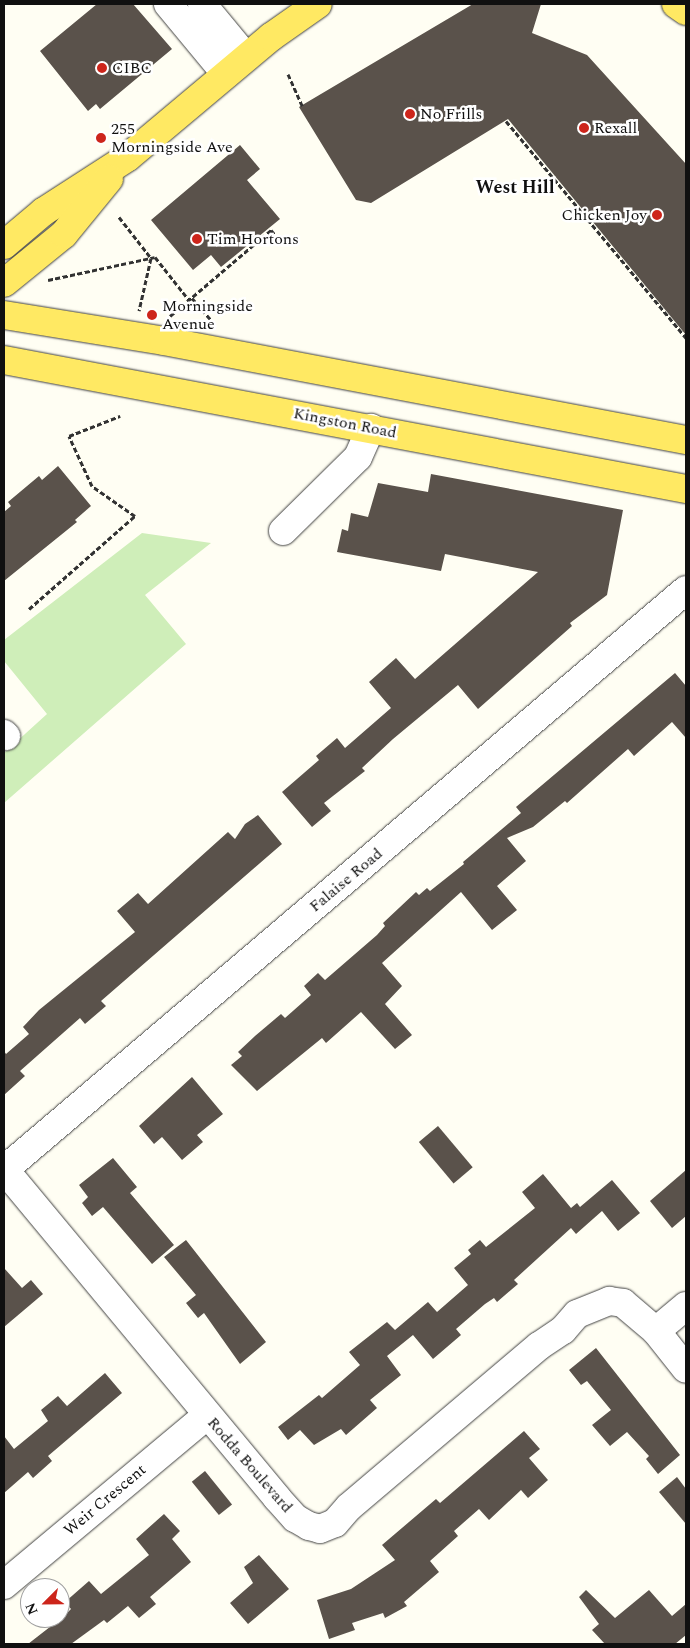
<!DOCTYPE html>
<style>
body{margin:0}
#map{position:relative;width:690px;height:1648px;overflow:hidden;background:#fffef3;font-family:Spectral,serif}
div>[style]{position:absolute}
.green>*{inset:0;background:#cfeeb9}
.building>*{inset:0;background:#5a524b;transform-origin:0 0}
.path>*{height:3px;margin-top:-1.5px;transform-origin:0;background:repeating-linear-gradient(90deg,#323232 0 5px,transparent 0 7.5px)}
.roads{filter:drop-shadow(0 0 1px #434343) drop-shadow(0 0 1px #434343)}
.minor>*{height:28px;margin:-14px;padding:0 14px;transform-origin:14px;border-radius:14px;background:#fff}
.major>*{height:28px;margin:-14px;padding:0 14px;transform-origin:14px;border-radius:14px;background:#ffe963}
.dots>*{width:14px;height:14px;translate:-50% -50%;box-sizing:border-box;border:2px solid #fff;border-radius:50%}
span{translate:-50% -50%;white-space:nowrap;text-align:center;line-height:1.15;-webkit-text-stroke:5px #fff;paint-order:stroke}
.poi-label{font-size:16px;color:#101010}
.left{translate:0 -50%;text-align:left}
.right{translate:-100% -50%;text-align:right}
.street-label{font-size:16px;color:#101010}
.neighbourhood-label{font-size:18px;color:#101010;font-weight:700}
.frame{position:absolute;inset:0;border:5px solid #101010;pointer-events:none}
.north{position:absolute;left:20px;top:1578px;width:50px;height:50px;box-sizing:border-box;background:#fff;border:1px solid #9f9f9f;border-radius:50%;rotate:247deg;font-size:14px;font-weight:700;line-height:20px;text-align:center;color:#101010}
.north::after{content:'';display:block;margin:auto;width:18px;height:22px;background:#cd251b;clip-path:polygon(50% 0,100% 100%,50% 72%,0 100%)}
</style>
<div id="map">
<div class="green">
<i style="clip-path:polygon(142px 533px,211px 543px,145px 595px,186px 644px,4px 803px,4px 753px,47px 714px,4px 661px,4px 640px)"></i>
</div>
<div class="building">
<i style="clip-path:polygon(97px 4px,133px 4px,172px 49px,100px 109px,96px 104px,88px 111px,40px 51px)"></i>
<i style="clip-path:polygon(473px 4px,541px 4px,532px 33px,587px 55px,686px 164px,686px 335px,508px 119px,371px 203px,356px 200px,299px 107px)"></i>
<i style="clip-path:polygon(240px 145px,260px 169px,247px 180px,280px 219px,221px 267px,211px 255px,193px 270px,151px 220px)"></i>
<i style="clip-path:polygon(58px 466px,91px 506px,75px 520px,77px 522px,4px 581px,4px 512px,11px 506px,8px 502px,39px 476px,42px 480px)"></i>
<i style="clip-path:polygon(431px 474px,623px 510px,607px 595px,570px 623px,572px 626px,478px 709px,458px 685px,393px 739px,362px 768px,365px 771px,324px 803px,331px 811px,312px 827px,282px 792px,319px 760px,316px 756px,337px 738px,345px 748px,391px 708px,369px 682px,396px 658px,415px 679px,538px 572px,445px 554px,441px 571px,337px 552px,342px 529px,348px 531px,351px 513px,368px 517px,378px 483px,428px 492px)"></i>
<i style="clip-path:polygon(675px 673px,686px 686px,686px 738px,672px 722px,634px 756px,628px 749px,567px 803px,565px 801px,533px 827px,507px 838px,526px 861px,497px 886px,517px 910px,492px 930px,461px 892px,382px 963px,402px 986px,385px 1004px,412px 1035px,395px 1049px,361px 1012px,326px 1043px,322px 1038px,257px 1091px,231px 1065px,242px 1056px,238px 1052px,255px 1036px,281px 1014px,285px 1018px,311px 995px,304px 986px,318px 973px,325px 980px,377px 935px,385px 926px,383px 923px,416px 892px,419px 895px,427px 888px,430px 891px,464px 864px,463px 862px,521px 813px,516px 807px)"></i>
<i style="clip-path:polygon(258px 815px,282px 844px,101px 1001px,106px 1006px,85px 1024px,80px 1018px,20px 1071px,25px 1076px,4px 1095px,4px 1051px,6px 1054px,29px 1034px,23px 1027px,39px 1010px,135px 932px,117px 911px,138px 893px,148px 904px,228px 832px,235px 839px,245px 824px)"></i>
<i style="clip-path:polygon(192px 1077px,223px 1114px,197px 1135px,203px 1142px,182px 1160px,162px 1137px,154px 1144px,139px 1126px)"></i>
<i style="left:438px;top:1126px;width:54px;height:25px;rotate:50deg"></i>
<i style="clip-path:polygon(113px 1158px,137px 1187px,130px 1193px,174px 1245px,152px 1264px,103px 1207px,92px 1216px,82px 1203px,88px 1197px,79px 1185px)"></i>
<i style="clip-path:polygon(686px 1170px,686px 1216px,672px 1228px,650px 1201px)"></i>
<i style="clip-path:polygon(543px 1174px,571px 1208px,577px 1203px,580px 1207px,612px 1180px,640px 1213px,618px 1231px,602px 1211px,576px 1234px,571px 1228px,514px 1280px,518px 1284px,497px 1302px,494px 1298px,485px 1304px,456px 1329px,461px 1335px,433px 1359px,413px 1335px,387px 1356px,401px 1375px,370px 1400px,377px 1408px,346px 1435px,341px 1429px,314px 1445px,300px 1430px,288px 1440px,278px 1427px,319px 1395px,322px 1398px,360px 1365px,349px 1352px,387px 1322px,395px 1330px,428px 1302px,437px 1312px,468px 1285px,454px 1268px,471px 1254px,468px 1250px,480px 1240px,486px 1247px,535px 1208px,522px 1192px)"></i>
<i style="clip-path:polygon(186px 1240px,266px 1342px,240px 1364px,204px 1313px,198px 1318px,186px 1303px,196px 1295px,164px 1257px)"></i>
<i style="clip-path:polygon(4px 1268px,22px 1288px,31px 1280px,43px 1294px,4px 1327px)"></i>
<i style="clip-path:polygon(596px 1348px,680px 1455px,658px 1474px,646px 1459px,649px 1456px,627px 1432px,610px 1446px,592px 1425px,611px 1410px,587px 1381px,581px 1385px,569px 1370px)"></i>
<i style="clip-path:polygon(105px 1373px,122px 1393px,48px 1456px,52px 1461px,33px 1478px,28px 1472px,4px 1493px,4px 1436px,14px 1449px,48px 1421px,41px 1410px,58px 1396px,67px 1406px)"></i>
<i style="clip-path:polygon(524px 1431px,540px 1449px,529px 1458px,548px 1480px,528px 1498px,521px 1490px,489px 1520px,479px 1509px,454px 1531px,458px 1536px,430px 1561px,439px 1572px,404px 1602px,407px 1606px,385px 1618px,383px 1613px,352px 1623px,355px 1630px,329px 1639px,317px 1600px,351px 1589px,395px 1560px,382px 1545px,436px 1499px,440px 1503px)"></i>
<i style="left:205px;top:1471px;width:43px;height:17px;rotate:51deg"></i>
<i style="clip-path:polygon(677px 1477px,686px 1489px,686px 1524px,659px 1492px)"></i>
<i style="clip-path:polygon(164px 1514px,180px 1531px,172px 1539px,191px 1562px,150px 1597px,156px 1604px,139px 1618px,128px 1606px,107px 1623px,104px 1620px,71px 1644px,28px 1644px,64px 1616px,71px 1609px,65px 1602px,89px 1581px,101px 1594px,149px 1555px,136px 1539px)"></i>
<i style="clip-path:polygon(259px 1555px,289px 1589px,248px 1624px,230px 1603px,253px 1583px,244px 1567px)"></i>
<i style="clip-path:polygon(586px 1590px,615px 1618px,649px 1590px,672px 1616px,686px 1604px,686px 1635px,675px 1644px,605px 1644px,592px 1630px,599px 1624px,579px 1597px)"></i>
</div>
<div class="path">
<i style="left:288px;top:74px;width:35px;rotate:66deg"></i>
<i style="left:506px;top:121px;width:282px;rotate:50.3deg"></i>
<i style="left:119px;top:217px;width:52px;rotate:52deg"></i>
<i style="left:151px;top:258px;width:54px;rotate:102.8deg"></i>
<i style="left:48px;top:280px;width:109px;rotate:-12.1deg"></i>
<i style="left:155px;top:257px;width:55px;rotate:51.7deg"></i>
<i style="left:192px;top:298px;width:35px;rotate:49deg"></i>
<i style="left:170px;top:316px;width:133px;rotate:-40.4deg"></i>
<i style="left:271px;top:230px;width:16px;rotate:50deg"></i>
<i style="left:29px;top:609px;width:141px;rotate:-41.3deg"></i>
<i style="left:135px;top:516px;width:52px;rotate:-145.1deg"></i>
<i style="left:92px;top:486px;width:55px;rotate:-114.7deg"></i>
<i style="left:69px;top:436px;width:55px;rotate:-21.4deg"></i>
</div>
<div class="roads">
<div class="minor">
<i style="left:168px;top:4px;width:91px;rotate:50.4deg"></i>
<i style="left:202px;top:4px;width:69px;rotate:50.3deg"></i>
<i style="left:283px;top:531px;width:105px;rotate:-44.6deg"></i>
<i style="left:358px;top:457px;width:32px;rotate:-66deg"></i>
<i style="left:4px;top:734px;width:3px;rotate:45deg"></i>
<i style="left:4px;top:1169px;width:428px;rotate:50.3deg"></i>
<i style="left:277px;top:1498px;width:27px;rotate:48deg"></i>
<i style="left:295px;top:1518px;width:16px;rotate:30deg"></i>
<i style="left:309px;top:1526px;width:11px;rotate:15deg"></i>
<i style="left:320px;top:1529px;width:16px;rotate:-22deg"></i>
<i style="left:335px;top:1523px;width:21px;rotate:-49deg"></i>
<i style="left:349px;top:1507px;width:249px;rotate:-40.3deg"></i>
<i style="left:539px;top:1346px;width:29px;rotate:-34deg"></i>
<i style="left:563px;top:1330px;width:21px;rotate:-49deg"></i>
<i style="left:577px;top:1314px;width:35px;rotate:-22deg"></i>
<i style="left:609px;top:1301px;width:14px;rotate:8deg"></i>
<i style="left:623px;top:1303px;width:43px;rotate:40.3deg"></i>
<i style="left:656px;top:1331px;width:48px;rotate:51.7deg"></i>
<i style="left:4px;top:1170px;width:895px;rotate:-40.38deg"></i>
<i style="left:656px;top:1331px;width:39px;rotate:-40deg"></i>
<i style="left:4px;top:1585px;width:265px;rotate:-39.9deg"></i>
</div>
<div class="major">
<i style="left:676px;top:4px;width:12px;rotate:35deg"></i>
<i style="left:4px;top:245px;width:51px;rotate:-40.2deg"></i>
<i style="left:43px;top:212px;width:101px;rotate:-32.9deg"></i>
<i style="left:128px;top:157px;width:187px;rotate:-40deg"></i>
<i style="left:271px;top:37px;width:57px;rotate:-35.1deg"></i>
<i style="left:4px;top:283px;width:77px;rotate:-39.2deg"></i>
<i style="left:64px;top:234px;width:71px;rotate:-50.7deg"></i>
<i style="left:4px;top:315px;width:162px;rotate:9.2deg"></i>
<i style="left:164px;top:341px;width:531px;rotate:10.74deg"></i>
<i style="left:4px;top:360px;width:694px;rotate:10.71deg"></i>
</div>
</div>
<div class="dots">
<i style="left:102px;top:68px;background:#cd251b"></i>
<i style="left:410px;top:114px;background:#cd251b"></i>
<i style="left:584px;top:128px;background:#cd251b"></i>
<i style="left:101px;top:138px;background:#cd251b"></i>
<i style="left:657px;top:215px;background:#cd251b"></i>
<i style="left:197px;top:239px;background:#cd251b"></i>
<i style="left:152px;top:315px;background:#cd251b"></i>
</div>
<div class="poi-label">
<span class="left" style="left:112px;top:68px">CIBC</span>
<span class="left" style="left:420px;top:114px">No Frills</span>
<span class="left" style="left:594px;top:128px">Rexall</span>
<span class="left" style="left:111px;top:138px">255<br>Morningside Ave</span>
<span class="right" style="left:647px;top:215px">Chicken Joy</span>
<span class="left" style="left:207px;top:239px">Tim Hortons</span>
<span class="left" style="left:162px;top:315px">Morningside<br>Avenue</span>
</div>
<div class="street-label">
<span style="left:345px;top:423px;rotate:11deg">Kingston Road</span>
<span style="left:346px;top:880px;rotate:-40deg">Falaise Road</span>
<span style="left:250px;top:1465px;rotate:49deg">Rodda Boulevard</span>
<span style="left:105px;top:1500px;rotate:-40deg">Weir Crescent</span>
</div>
<div class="neighbourhood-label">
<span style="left:515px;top:188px">West Hill</span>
</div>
<div class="frame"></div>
<div class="north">N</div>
</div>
